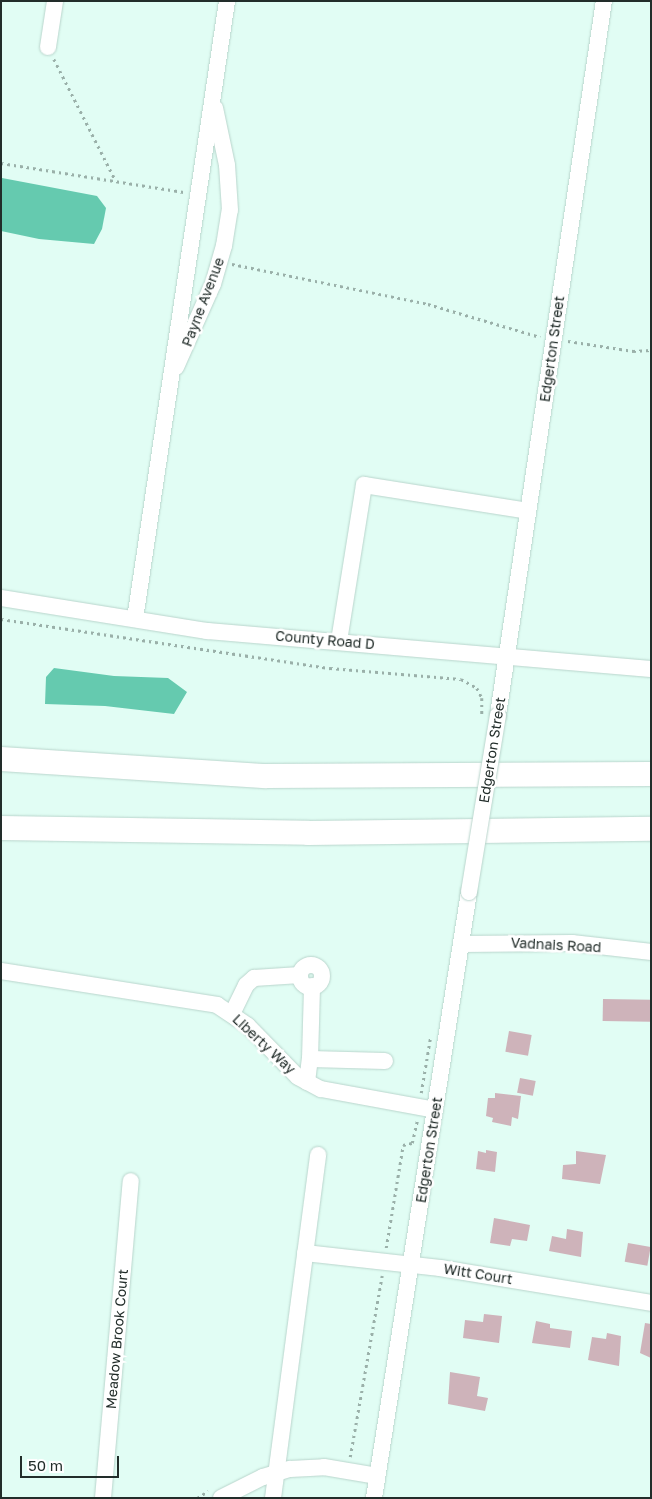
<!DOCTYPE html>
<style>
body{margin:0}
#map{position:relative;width:652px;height:1499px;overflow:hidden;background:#e1fdf4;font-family:"Golos Text",sans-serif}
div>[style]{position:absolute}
.water>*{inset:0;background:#65caaf}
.building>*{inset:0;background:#ceb3ba;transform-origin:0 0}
.path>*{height:2.5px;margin-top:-1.25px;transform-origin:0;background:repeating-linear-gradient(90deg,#9ab0a9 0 2.5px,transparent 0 6.5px)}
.roads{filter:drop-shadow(0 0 1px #b9d5cc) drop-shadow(0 0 1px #b9d5cc)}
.minor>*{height:16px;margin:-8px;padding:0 8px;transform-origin:8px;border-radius:8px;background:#fff}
.minor>.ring{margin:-8px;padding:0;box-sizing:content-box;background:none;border:16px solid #fff;border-radius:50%}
.highway>*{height:24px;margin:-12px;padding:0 12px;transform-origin:12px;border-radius:12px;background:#fff}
.bridges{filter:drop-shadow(0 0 1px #b9d5cc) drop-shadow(0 0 1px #b9d5cc)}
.minor-bridge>*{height:16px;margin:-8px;padding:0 8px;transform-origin:8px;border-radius:8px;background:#fff}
span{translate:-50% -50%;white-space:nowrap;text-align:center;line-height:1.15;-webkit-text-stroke:5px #fff;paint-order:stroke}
.street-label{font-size:14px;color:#222d2a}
.frame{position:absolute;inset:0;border:2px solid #222d2a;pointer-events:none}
.scale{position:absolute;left:20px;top:1456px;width:99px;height:22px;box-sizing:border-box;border:2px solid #222d2a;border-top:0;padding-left:6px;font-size:15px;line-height:18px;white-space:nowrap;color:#222d2a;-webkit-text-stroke:4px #fff;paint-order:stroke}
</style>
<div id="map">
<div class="water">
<i style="clip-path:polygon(2px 178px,97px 196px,106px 208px,102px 229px,94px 244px,39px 239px,1px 231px)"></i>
<i style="clip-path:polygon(54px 668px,114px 676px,168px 678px,187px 692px,174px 714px,105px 706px,45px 704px,46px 677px)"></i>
</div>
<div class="building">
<i style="left:603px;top:999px;width:48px;height:22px;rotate:1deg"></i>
<i style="left:509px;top:1031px;width:23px;height:21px;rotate:10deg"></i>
<i style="left:520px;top:1078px;width:16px;height:15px;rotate:11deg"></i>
<i style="clip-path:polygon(495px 1093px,521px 1096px,518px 1119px,512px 1117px,511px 1126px,492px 1122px,493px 1118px,486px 1116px,488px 1098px,495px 1098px)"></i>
<i style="clip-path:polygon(486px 1150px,497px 1152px,495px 1172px,476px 1169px,478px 1151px,486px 1153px)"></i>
<i style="clip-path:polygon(576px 1151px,606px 1155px,600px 1184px,562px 1179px,563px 1165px,576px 1164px)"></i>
<i style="clip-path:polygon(494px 1218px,530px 1225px,527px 1241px,512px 1239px,510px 1246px,490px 1243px)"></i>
<i style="clip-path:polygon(567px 1229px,583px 1232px,581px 1257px,549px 1251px,552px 1236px,566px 1239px)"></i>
<i style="left:628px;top:1243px;width:23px;height:19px;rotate:10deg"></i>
<i style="clip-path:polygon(484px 1314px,502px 1316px,499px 1343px,463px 1338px,465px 1320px,483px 1322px)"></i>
<i style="clip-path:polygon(536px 1321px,550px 1324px,550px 1328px,572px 1331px,570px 1348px,532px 1343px)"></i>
<i style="clip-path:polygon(645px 1323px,651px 1324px,651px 1358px,640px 1353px)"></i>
<i style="clip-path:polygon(607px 1333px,621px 1336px,619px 1366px,588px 1360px,592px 1337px,606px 1339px)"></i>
<i style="clip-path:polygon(450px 1372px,480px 1377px,477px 1396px,488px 1398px,485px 1411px,448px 1404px)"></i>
</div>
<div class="path">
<i style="left:54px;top:59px;width:135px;rotate:63.1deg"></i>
<i style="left:1px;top:163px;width:185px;rotate:9deg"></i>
<i style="left:232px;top:264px;width:200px;rotate:11.5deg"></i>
<i style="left:428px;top:304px;width:117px;rotate:16.4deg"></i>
<i style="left:568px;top:341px;width:66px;rotate:8.7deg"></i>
<i style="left:633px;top:351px;width:18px;rotate:-3deg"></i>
<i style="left:1px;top:619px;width:333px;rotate:8.5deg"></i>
<i style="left:330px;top:668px;width:131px;rotate:4.8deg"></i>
<i style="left:461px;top:679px;width:18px;rotate:29deg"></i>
<i style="left:477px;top:688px;width:11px;rotate:63deg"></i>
<i style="left:482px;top:698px;width:18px;rotate:90deg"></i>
<i style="left:421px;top:1093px;width:55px;rotate:-80.5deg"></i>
<i style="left:386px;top:1248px;width:104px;rotate:-80.6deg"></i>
<i style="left:403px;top:1145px;width:9px;rotate:-13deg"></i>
<i style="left:412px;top:1143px;width:23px;rotate:-77deg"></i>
<i style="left:350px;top:1457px;width:184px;rotate:-80deg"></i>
<i style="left:197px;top:1498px;width:13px;rotate:-32deg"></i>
</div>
<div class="roads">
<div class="minor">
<i style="left:48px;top:47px;width:47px;rotate:-81.3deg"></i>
<i style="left:176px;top:367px;width:91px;rotate:-66deg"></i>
<i style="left:213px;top:284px;width:40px;rotate:-74deg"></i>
<i style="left:224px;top:246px;width:36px;rotate:-81deg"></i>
<i style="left:230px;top:210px;width:45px;rotate:-93.8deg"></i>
<i style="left:227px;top:165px;width:58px;rotate:-101.9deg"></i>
<i style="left:1px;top:598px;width:209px;rotate:9.1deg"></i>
<i style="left:207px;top:631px;width:446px;rotate:4.9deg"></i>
<i style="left:135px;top:619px;width:625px;rotate:-81.53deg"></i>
<i style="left:339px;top:641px;width:158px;rotate:-80.9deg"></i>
<i style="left:364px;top:485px;width:166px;rotate:9deg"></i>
<i style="left:498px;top:715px;width:722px;rotate:-81.56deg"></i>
<i style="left:461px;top:944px;width:111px;rotate:-0.5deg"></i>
<i style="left:572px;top:943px;width:80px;rotate:6.5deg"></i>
<i class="ring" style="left:300px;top:965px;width:6px;height:6px"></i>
<i style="left:1px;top:971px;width:219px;rotate:8.9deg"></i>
<i style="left:217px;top:1005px;width:37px;rotate:34deg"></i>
<i style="left:248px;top:1026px;width:71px;rotate:45.6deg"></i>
<i style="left:298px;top:1077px;width:26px;rotate:28deg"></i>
<i style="left:321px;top:1089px;width:116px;rotate:10.4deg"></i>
<i style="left:232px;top:1014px;width:32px;rotate:-64deg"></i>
<i style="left:246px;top:985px;width:11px;rotate:-41deg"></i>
<i style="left:254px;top:978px;width:46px;rotate:-3.7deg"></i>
<i style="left:310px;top:1059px;width:73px;rotate:-88.4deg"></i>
<i style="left:307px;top:1082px;width:23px;rotate:-83deg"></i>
<i style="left:310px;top:1059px;width:75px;rotate:1.5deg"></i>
<i style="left:305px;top:1253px;width:136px;rotate:6.3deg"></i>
<i style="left:440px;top:1268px;width:214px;rotate:9.4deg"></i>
<i style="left:103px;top:1498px;width:318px;rotate:-85deg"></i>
<i style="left:221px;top:1498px;width:47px;rotate:-26.6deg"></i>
<i style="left:263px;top:1477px;width:28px;rotate:-17deg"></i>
<i style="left:290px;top:1469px;width:34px;rotate:-3deg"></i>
<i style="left:324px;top:1467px;width:54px;rotate:9.6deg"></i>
<i style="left:273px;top:1498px;width:346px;rotate:-82.5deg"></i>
<i style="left:374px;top:1498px;width:613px;rotate:-81.09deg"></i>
</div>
<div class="highway">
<i style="left:1px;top:759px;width:266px;rotate:3.7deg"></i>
<i style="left:266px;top:776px;width:385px;rotate:-0.3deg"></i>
<i style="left:1px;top:828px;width:307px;rotate:0.9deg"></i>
<i style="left:308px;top:833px;width:343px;rotate:-0.7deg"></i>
</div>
</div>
<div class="bridges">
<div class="minor-bridge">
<i style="left:469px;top:892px;width:179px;rotate:-80.7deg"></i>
</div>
</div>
<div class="street-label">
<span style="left:203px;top:302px;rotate:-69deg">Payne Avenue</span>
<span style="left:552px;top:349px;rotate:-82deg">Edgerton Street</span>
<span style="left:325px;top:640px;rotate:5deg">County Road D</span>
<span style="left:492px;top:750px;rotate:-81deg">Edgerton Street</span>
<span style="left:556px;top:945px;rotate:3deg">Vadnais Road</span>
<span style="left:264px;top:1044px;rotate:43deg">Liberty Way</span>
<span style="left:429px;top:1150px;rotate:-81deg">Edgerton Street</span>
<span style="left:478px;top:1274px;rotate:9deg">Witt Court</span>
<span style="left:117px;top:1339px;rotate:-85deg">Meadow Brook Court</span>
</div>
<div class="frame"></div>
<div class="scale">50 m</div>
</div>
